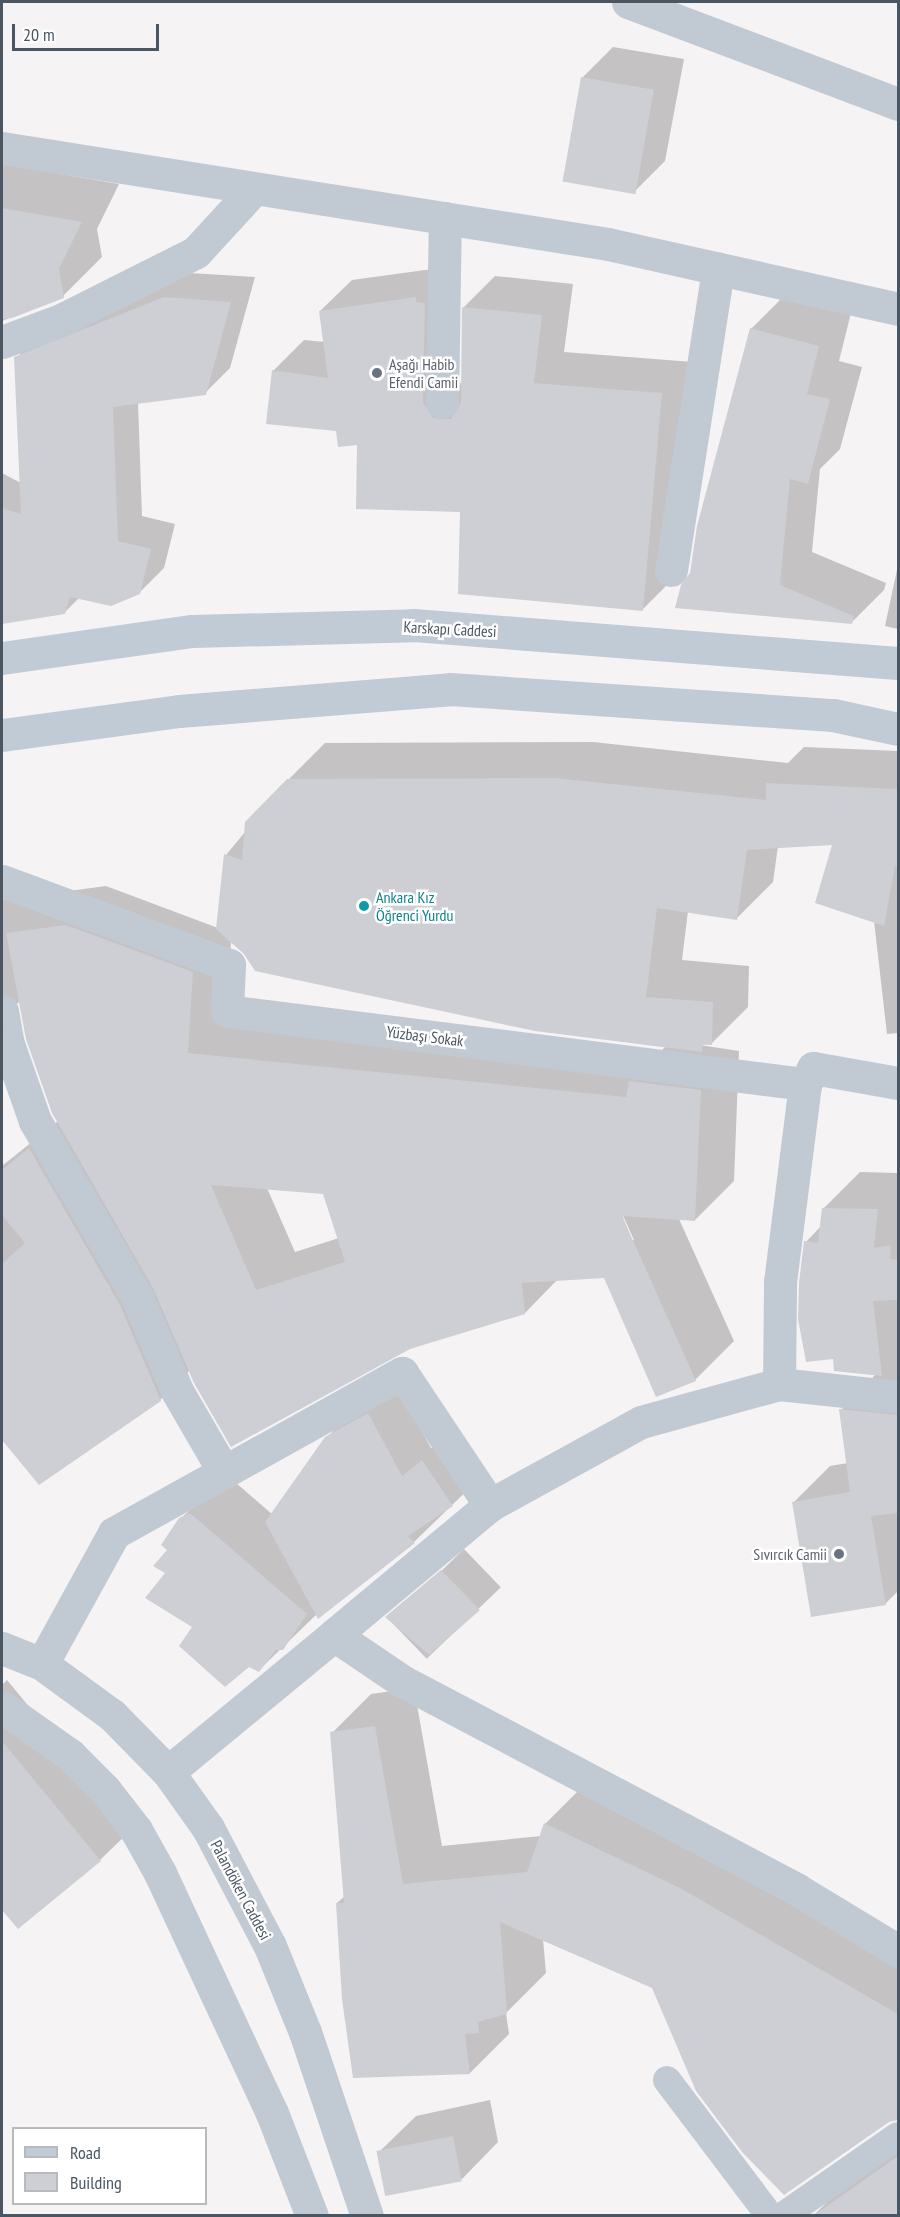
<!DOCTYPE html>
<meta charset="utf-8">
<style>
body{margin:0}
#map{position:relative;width:900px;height:2217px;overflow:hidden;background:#f5f3f3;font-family:"PT Sans Narrow",sans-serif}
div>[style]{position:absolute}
.shadow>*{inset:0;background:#0003;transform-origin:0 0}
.building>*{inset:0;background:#cdcfd5;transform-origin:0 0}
.service>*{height:28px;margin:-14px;padding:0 14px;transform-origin:14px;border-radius:14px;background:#c1cad2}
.minor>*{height:33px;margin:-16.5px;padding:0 16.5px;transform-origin:16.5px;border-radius:16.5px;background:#c1cad2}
.tertiary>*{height:33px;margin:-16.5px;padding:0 16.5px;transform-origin:16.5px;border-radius:16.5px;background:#c1cad2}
.secondary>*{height:33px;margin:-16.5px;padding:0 16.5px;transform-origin:16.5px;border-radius:16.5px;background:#c1cbd6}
.dots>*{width:16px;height:16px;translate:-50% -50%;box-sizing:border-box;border:3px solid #fff;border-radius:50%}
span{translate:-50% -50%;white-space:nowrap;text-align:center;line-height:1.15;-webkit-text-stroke:5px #fff;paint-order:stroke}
.worship-label{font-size:16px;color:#5b616d}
.left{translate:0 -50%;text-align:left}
.right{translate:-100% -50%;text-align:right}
.street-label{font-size:16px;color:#4a5661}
.culture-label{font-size:16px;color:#0d838f}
.frame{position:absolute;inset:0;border:3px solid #4a5661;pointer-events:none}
.legend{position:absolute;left:12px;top:2127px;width:195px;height:78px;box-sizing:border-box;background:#fff;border:2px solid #b7bbc0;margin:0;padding:8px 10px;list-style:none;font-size:18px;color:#4a5661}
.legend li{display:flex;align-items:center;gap:12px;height:30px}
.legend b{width:30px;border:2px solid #b7bbc0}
.scale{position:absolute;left:12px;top:24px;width:147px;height:27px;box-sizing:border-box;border:3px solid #4a5661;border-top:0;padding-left:8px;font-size:18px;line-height:21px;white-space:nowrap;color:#4a5661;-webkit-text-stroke:4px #fff;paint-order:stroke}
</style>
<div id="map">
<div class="shadow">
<i style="clip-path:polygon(613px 47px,684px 59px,665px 161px,634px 192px,582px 78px)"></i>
<i style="clip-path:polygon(2px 164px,119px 184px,97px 229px,102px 257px,63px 296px,2px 321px)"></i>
<i style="clip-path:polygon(447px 267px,454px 370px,462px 386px,464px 307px,495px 276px,573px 284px,564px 352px,693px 362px,674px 578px,643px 609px,462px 511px,359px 443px,273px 371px,304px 340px,325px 342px,320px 311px,352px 280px)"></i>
<i style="clip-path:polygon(190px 273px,255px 277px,230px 368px,205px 393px,138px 402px,142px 516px,175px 524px,164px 568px,139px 593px,80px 597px,64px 613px,2px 623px,2px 473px,21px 483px,16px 358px,41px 333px)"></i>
<i style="clip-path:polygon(784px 296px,851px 313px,839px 361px,862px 367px,840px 449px,820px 469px,812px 552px,886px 583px,884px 590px,851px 623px,691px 573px,751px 329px)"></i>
<i style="clip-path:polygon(898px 565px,898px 629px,885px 626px)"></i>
<i style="clip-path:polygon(evenodd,593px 742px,788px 763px,804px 747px,898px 751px,898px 1033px,887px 1034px,874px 921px,834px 843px,778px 846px,773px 882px,737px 918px,688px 911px,682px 960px,749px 966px,748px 1007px,711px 1044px,700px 1045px,739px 1051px,734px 1181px,695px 1220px,679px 1219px,734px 1341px,695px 1380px,605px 1276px,558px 1279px,525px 1313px,190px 1370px,160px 1400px,16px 1453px,2px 1439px,2px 1166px,58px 1121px,19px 1002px,2px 1019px,2px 900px,106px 886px,218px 928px,226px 855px,288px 780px,325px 743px,593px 742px,231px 941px,245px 953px,666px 1046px,654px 1058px,227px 1014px,231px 941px,593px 742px,267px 1188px,324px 1192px,339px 1238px,295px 1252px,267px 1188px,593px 742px,620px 1209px,634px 1240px,631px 1240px,620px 1209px)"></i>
<i style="clip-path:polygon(860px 1172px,898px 1173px,898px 1591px,885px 1604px,794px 1502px,830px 1466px,848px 1463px,841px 1410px,876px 1374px,806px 1242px,822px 1225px,824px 1208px)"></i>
<i style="clip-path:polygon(397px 1386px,431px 1448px,451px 1433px,481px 1477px,414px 1542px,317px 1614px,259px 1670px,194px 1627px,167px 1573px,169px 1550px,180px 1519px,228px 1476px,273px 1515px,326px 1438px,356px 1409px)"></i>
<i style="left:464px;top:1549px;width:53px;height:103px;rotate:46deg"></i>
<i style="clip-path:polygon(7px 1680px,131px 1830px,100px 1860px,18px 1927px,2px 1907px,2px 1685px)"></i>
<i style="clip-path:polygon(414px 1688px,442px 1846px,541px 1836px,545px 1824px,584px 1785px,898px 1952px,898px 2120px,888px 2121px,653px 1987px,543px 1939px,546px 1973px,506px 2013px,509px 2034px,470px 2073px,337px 1903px,345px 1896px,332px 1733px,371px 1694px)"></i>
<i style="clip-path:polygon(490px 2100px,498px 2142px,462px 2179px,379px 2152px,416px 2116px)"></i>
<i style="clip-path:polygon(898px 2145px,898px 2216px,813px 2216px,849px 2180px)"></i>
</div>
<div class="building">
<i style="left:581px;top:77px;width:74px;height:106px;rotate:10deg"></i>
<i style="clip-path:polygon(2px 208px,82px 222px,59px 269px,64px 298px,12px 318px,2px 319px)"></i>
<i style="clip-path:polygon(164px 297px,231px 302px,206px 395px,113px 407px,118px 541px,151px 549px,140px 594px,111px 606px,70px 597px,65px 614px,2px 624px,2px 508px,21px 514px,14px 357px)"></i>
<i style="clip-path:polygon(416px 297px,416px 302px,425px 303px,423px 402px,433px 418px,451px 419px,461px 403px,462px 307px,542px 315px,534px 383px,662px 393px,643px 611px,458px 594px,460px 512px,356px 509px,357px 445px,338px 447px,336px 431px,266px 424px,272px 370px,328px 378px,319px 311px)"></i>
<i style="clip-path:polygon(750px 328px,819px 346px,807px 394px,830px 399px,808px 484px,790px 479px,780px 585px,854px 616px,852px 624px,675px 608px,681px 585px,690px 573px,697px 526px)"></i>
<i style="clip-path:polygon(555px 778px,766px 800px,766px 783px,898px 789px,898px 867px,895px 866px,884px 926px,815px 903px,832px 845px,747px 850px,737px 920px,657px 908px,646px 997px,713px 1002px,712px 1045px,702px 1044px,702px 1052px,535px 1031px,255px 971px,244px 954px,216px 929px,224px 854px,242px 860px,245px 822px,287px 779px)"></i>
<i style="clip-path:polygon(evenodd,66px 925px,193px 972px,188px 1053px,626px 1097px,629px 1081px,701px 1090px,695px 1221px,622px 1216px,696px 1381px,656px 1397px,604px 1278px,522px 1283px,525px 1314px,410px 1349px,231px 1447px,194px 1383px,153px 1288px,52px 1113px,26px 1039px,6px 933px,66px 925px,211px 1185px,323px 1194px,345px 1262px,256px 1290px,211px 1185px)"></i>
<i style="clip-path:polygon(29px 1148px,120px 1305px,161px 1401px,39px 1485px,2px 1440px,2px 1264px,25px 1243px,2px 1215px,2px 1170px)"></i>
<i style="clip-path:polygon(822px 1208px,878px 1209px,874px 1248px,891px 1245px,890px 1259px,898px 1260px,898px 1300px,873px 1301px,882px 1376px,834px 1371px,833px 1359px,806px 1362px,798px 1319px,799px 1283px,804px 1241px,818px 1243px)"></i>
<i style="clip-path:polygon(839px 1409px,898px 1415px,898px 1513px,871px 1516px,886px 1605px,811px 1617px,792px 1502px,850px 1492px)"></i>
<i style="clip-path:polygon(368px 1413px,402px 1476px,422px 1460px,453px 1506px,408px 1536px,415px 1543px,318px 1619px,265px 1522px,325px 1437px)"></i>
<i style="clip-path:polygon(190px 1513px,307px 1614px,283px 1650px,276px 1650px,259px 1672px,249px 1667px,225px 1687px,179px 1646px,192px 1627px,145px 1598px,165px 1573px,153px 1566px,167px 1550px,161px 1545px,179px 1518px)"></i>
<i style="clip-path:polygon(441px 1570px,480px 1610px,429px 1655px,385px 1617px)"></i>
<i style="clip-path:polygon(375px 1726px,403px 1884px,527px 1872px,544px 1823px,680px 1888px,898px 2014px,898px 2120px,889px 2122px,784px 2195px,742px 2152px,696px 2091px,652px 1988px,500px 1922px,507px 2014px,478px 2022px,479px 2033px,465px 2034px,470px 2074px,353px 2078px,342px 1999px,336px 1903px,344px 1903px,330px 1732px)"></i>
<i style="clip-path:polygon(2px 1741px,101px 1861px,18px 1929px,2px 1910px)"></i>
<i style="left:453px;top:2136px;width:46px;height:78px;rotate:79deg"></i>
<i style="clip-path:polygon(898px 2156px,898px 2216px,813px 2216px)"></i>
</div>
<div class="service">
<i style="left:667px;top:2080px;width:171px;rotate:52.9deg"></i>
<i style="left:783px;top:2216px;width:140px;rotate:-34.8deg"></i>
</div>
<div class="minor">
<i style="left:628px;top:2px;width:289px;rotate:20.7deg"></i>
<i style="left:2px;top:148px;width:614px;rotate:9deg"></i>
<i style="left:608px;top:244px;width:297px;rotate:12.6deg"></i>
<i style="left:2px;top:342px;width:63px;rotate:-20.4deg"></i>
<i style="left:61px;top:320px;width:151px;rotate:-26.7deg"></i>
<i style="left:196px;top:252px;width:86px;rotate:-47.4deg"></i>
<i style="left:442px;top:402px;width:184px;rotate:-89.1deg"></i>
<i style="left:671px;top:570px;width:305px;rotate:-81.1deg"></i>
<i style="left:2px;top:881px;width:242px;rotate:20.3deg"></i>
<i style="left:229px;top:965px;width:46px;rotate:92.5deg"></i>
<i style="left:227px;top:1011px;width:583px;rotate:7.2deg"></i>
<i style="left:805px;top:1084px;width:18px;rotate:-63deg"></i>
<i style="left:813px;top:1068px;width:86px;rotate:10deg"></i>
<i style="left:2px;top:1011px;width:34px;rotate:80deg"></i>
<i style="left:8px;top:1044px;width:82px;rotate:70.7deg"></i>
<i style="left:35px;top:1121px;width:203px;rotate:59.9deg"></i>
<i style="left:137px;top:1297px;width:102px;rotate:66.9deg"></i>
<i style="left:177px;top:1391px;width:94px;rotate:59.9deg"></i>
<i style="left:224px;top:1472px;width:126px;rotate:151deg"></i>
<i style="left:114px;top:1533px;width:149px;rotate:118.8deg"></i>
<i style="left:779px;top:1384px;width:102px;rotate:-89.4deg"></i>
<i style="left:780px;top:1282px;width:200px;rotate:-82.8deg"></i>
<i style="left:224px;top:1472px;width:204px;rotate:-29.1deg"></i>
<i style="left:402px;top:1373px;width:159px;rotate:56.3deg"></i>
<i style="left:334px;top:1635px;width:203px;rotate:-39.8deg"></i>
<i style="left:490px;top:1505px;width:172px;rotate:-28.8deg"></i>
<i style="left:641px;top:1422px;width:143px;rotate:-15.4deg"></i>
<i style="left:779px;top:1384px;width:120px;rotate:6.2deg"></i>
<i style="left:168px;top:1772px;width:215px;rotate:-39.5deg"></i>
<i style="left:334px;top:1635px;width:82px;rotate:34.1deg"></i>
<i style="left:402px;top:1681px;width:446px;rotate:27.8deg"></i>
<i style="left:796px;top:1889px;width:119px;rotate:31.3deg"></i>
</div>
<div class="tertiary">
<i style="left:2px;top:1648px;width:43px;rotate:21.8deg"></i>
<i style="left:42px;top:1664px;width:87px;rotate:36.1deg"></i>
<i style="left:112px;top:1715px;width:80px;rotate:45.5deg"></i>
<i style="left:168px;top:1772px;width:69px;rotate:54.5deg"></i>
<i style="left:208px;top:1828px;width:133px;rotate:62.3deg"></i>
<i style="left:270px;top:1946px;width:93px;rotate:67.9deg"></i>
<i style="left:305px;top:2032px;width:194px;rotate:71.4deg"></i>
<i style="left:2px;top:1707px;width:83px;rotate:35.2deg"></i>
<i style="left:70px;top:1755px;width:49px;rotate:45deg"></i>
<i style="left:105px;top:1790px;width:51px;rotate:52.2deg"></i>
<i style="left:136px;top:1830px;width:49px;rotate:60.8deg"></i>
<i style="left:160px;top:1873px;width:265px;rotate:65deg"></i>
<i style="left:272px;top:2113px;width:110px;rotate:68.8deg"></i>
</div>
<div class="secondary">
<i style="left:2px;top:658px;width:192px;rotate:-8.1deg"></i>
<i style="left:192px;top:631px;width:222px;rotate:-1.5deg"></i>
<i style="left:414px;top:625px;width:485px;rotate:4.5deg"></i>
<i style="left:2px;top:735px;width:179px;rotate:-7.7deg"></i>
<i style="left:179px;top:711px;width:272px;rotate:-4.6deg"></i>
<i style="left:450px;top:689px;width:384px;rotate:3.9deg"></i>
<i style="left:833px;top:715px;width:66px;rotate:12.2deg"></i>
</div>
<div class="dots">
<i style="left:377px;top:373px;background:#6b7280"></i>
<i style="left:364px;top:906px;background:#0f9aa8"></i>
<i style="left:839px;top:1554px;background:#6b7280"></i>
</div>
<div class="worship-label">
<span class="left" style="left:389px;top:373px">Aşağı Habib<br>Efendi Camii</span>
<span class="right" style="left:827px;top:1554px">Sıvırcık Camii</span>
</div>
<div class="street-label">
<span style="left:450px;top:629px;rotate:3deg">Karskapı Caddesi</span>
<span style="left:425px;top:1036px;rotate:7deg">Yüzbaşı Sokak</span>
<span style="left:241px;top:1890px;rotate:62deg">Palandöken Caddesi</span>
</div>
<div class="culture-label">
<span class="left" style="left:376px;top:906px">Ankara Kız<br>Öğrenci Yurdu</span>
</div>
<div class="frame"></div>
<ul class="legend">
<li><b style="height:8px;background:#c1cbd6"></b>Road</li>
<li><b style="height:16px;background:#cdcfd5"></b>Building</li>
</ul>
<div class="scale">20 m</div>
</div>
